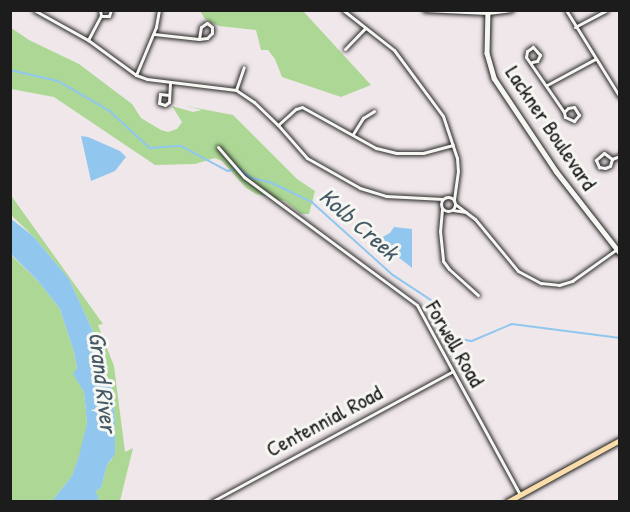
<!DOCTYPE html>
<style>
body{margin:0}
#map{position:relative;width:630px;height:512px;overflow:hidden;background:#f0e7ea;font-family:"Patrick Hand",sans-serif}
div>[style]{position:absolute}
.green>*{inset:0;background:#acd795}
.water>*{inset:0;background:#91c7ef}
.stream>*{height:1.5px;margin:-0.75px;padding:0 0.75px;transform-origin:0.75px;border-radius:0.75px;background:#91c7ef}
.roads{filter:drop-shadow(0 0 2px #1c1c1c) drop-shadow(0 0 2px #1c1c1c)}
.minor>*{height:3px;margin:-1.5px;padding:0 1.5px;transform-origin:1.5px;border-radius:1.5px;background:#f6f6f2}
.minor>.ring{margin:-1.5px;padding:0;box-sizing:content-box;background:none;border:3px solid #f6f6f2;border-radius:50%}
.secondary>*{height:4.5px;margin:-2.25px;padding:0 2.25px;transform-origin:2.25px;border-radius:2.25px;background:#f6f6f2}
.primary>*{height:5px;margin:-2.5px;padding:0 2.5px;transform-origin:2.5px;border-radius:2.5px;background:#f9deab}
span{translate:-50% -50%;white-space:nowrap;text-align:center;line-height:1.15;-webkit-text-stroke:6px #f6f6f2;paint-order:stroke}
.street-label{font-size:22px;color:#1c1c1c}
.water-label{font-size:24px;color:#455866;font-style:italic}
.frame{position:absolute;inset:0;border:12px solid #1c1c1c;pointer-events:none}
</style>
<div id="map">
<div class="green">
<i style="clip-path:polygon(200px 11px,303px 11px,371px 85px,341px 97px,282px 77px,275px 59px,268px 50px,261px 50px,256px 30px,219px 26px,205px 19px)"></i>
<i style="clip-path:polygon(10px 27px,29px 40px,79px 64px,132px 104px,141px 118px,161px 130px,168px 132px,177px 129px,182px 122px,172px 106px,193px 112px,202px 110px,186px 106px,233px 115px,297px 179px,315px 191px,309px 214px,301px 214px,285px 201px,256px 194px,246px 188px,222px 161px,215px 158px,195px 164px,155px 165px,54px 97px,11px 89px)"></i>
<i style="clip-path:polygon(10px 194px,103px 324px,98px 325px,114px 366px,125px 452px,133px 448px,120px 501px,99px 501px,97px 496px,96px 491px,101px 488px,107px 465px,112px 459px,115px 421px,111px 385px,101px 365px,96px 338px,69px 279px,33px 236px,11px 215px)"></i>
<i style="clip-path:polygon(10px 254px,38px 281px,60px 309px,74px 352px,77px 368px,74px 374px,84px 392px,87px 423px,84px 444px,72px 476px,52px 501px,11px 501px)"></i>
</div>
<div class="water">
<i style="clip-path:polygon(81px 136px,88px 137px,120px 151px,126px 157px,115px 171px,91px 181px)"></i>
<i style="clip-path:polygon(10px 218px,33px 236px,69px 279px,96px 338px,101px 365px,111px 385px,115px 421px,115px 454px,107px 465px,101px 488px,96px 491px,99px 501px,52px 501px,72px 476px,79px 456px,87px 423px,84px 392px,73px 374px,77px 368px,74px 352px,60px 309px,38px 281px,11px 254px)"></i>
<i style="clip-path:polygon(394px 227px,412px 229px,412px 268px,377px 240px,390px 233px)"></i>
</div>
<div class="stream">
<i style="left:10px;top:70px;width:49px;rotate:12.9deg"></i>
<i style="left:58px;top:81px;width:60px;rotate:30deg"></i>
<i style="left:110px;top:111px;width:54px;rotate:42.8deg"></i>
<i style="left:150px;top:148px;width:31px;rotate:-4deg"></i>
<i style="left:181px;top:146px;width:53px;rotate:28deg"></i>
<i style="left:228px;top:171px;width:11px;rotate:-15deg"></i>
<i style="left:239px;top:168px;width:16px;rotate:38deg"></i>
<i style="left:252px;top:178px;width:18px;rotate:13deg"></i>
<i style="left:270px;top:182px;width:47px;rotate:25.5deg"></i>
<i style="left:312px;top:202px;width:109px;rotate:42deg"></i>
<i style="left:393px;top:275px;width:45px;rotate:33.3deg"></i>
<i style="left:431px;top:300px;width:45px;rotate:56.7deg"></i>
<i style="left:456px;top:338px;width:16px;rotate:11deg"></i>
<i style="left:472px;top:341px;width:43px;rotate:-23deg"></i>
<i style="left:512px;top:324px;width:109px;rotate:7.4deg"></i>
</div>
<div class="roads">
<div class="minor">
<i style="left:34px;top:10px;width:62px;rotate:29.1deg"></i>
<i style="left:88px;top:40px;width:59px;rotate:36.1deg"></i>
<i style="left:136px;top:75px;width:12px;rotate:20deg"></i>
<i style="left:147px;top:79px;width:90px;rotate:7deg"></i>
<i style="left:236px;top:90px;width:22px;rotate:34deg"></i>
<i style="left:254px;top:102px;width:33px;rotate:44deg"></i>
<i style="left:278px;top:125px;width:44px;rotate:48.7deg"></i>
<i style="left:307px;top:158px;width:61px;rotate:29.5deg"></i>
<i style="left:360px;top:188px;width:27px;rotate:17deg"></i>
<i style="left:386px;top:196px;width:57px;rotate:3deg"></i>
<i style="left:343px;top:10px;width:65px;rotate:38.1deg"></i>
<i style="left:394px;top:50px;width:82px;rotate:53.4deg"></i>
<i style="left:443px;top:116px;width:44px;rotate:71.6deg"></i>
<i style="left:457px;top:158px;width:13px;rotate:86deg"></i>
<i style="left:458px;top:171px;width:30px;rotate:98deg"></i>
<i style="left:424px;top:10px;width:64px;rotate:2.7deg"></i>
<i style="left:488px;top:13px;width:24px;rotate:-7deg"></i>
<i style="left:566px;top:10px;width:102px;rotate:58.2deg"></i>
<i style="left:101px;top:16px;width:8px"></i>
<i style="left:109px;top:16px;width:6px;rotate:-72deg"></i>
<i style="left:207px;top:23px;width:6px;rotate:39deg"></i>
<i style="left:212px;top:27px;width:6px;rotate:90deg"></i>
<i style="left:212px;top:33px;width:7px;rotate:135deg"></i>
<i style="left:207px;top:38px;width:8px;rotate:173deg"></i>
<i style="left:199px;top:39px;width:12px;rotate:-81deg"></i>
<i style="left:201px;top:27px;width:7px;rotate:-34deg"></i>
<i style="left:575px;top:27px;width:36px;rotate:-28deg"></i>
<i style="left:154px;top:34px;width:45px;rotate:6.3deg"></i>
<i style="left:88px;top:40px;width:27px;rotate:-62deg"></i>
<i style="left:101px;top:16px;width:6px;rotate:-99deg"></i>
<i style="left:345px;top:49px;width:28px;rotate:-46deg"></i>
<i style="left:532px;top:62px;width:5px;rotate:-11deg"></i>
<i style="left:537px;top:61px;width:7px;rotate:-63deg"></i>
<i style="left:540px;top:55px;width:11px;rotate:-131deg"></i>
<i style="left:533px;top:47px;width:7px;rotate:146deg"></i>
<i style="left:527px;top:51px;width:6px;rotate:99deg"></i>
<i style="left:526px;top:57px;width:67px;rotate:55.4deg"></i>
<i style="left:564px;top:112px;width:5px;rotate:79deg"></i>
<i style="left:565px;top:117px;width:10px;rotate:24deg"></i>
<i style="left:574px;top:121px;width:8px;rotate:-50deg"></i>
<i style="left:579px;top:115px;width:9px;rotate:-122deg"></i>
<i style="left:574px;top:107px;width:6px;rotate:171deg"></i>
<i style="left:568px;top:108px;width:6px;rotate:135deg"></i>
<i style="left:136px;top:75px;width:52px;rotate:-67.4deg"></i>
<i style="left:156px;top:27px;width:17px;rotate:-80deg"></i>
<i style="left:547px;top:85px;width:55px;rotate:-28.4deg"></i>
<i style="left:236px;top:90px;width:24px;rotate:-71deg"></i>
<i style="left:169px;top:95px;width:9px;rotate:-174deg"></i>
<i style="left:160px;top:94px;width:9px;rotate:96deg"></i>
<i style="left:159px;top:103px;width:6px;rotate:18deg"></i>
<i style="left:165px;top:105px;width:5px;rotate:-37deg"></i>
<i style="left:169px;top:102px;width:20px;rotate:-87deg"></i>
<i style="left:278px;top:125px;width:24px;rotate:-42deg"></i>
<i style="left:296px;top:109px;width:6px;rotate:-18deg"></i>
<i style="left:302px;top:107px;width:85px;rotate:29deg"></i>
<i style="left:376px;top:148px;width:21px;rotate:14deg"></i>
<i style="left:396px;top:153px;width:27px"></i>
<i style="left:423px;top:153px;width:31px;rotate:-15deg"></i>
<i style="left:353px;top:134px;width:19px;rotate:-58deg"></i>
<i style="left:363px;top:118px;width:13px;rotate:-32deg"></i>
<i style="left:218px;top:147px;width:40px;rotate:49deg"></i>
<i style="left:244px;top:177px;width:215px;rotate:36.5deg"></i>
<i style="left:417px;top:305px;width:216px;rotate:61.5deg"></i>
<i style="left:612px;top:159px;width:10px;rotate:-143deg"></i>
<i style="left:604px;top:153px;width:11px;rotate:139deg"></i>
<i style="left:596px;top:160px;width:8px;rotate:67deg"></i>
<i style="left:599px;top:167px;width:6px;rotate:9deg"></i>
<i style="left:605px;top:168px;width:5px;rotate:-22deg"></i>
<i style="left:610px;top:166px;width:7px;rotate:-74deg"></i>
<i style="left:612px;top:159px;width:9px;rotate:-21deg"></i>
<i class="ring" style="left:441px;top:197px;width:11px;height:11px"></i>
<i style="left:455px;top:204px;width:25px;rotate:37deg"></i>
<i style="left:475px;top:219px;width:67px;rotate:50.4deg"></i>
<i style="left:518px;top:271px;width:26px;rotate:28deg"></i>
<i style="left:541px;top:283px;width:18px;rotate:6deg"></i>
<i style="left:559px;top:285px;width:14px;rotate:-17deg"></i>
<i style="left:572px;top:281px;width:55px;rotate:-35.4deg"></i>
<i style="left:442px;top:209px;width:22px;rotate:95deg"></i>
<i style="left:440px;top:231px;width:30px;rotate:84deg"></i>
<i style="left:443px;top:261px;width:10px;rotate:53deg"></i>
<i style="left:449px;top:269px;width:39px;rotate:42deg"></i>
<i style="left:453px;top:210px;width:13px;rotate:9deg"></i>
<i style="left:211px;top:502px;width:275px;rotate:-28.4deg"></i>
</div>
<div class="secondary">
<i style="left:488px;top:10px;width:43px;rotate:91.3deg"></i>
<i style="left:487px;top:53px;width:26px;rotate:74deg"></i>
<i style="left:494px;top:78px;width:112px;rotate:56.3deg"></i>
<i style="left:556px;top:171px;width:104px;rotate:52deg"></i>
</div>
<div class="primary">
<i style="left:507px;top:502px;width:129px;rotate:-28.8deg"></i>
</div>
</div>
<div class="street-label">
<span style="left:551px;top:128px;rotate:56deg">Lackner Boulevard</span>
<span style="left:455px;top:344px;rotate:60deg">Forwell Road</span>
<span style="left:324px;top:421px;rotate:-28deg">Centennial Road</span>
</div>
<div class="water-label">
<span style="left:359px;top:224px;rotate:41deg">Kolb Creek</span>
<span style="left:103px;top:382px;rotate:83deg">Grand River</span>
</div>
<div class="frame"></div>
</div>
